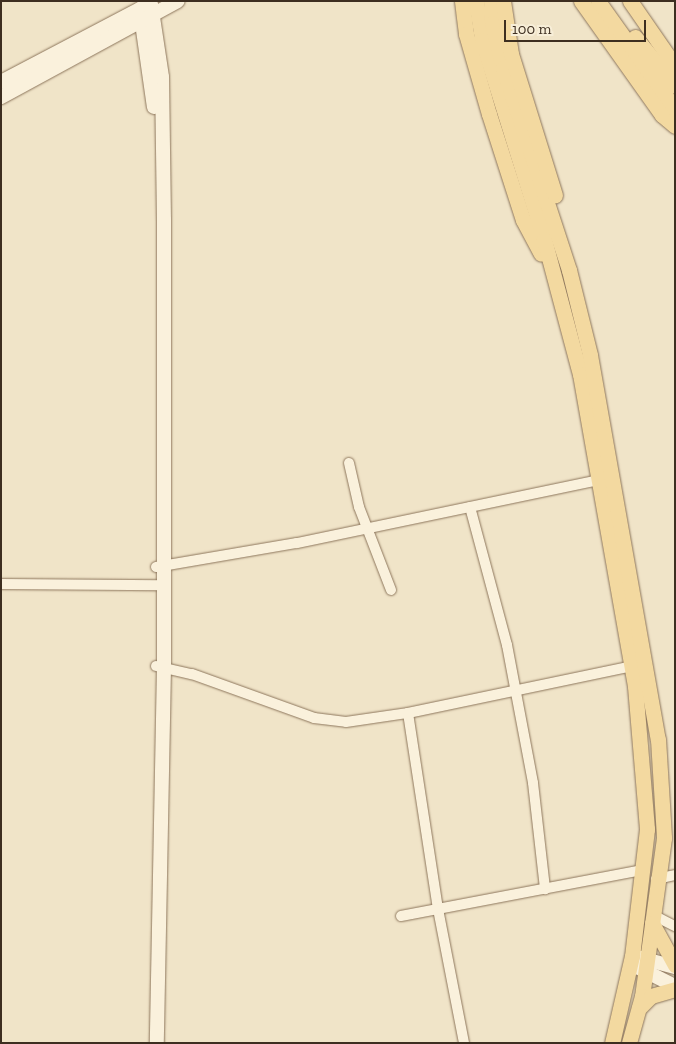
<!DOCTYPE html>
<style>
body{margin:0}
#map{position:relative;width:676px;height:1044px;overflow:hidden;background:#f0e4c8;font-family:"Zilla Slab",serif}
div>[style]{position:absolute}
.roads{filter:drop-shadow(0 0 1px #8d765c) drop-shadow(0 0 1px #8d765c)}
.street>*{height:10px;margin:-5px;padding:0 5px;transform-origin:5px;border-radius:5px;background:#faf1dc}
.secondary>*{height:14px;margin:-7px;padding:0 7px;transform-origin:7px;border-radius:7px;background:#faf1dc}
.primary>*{height:15px;margin:-7.5px;padding:0 7.5px;transform-origin:7.5px;border-radius:7.5px;background:#f3d9a0}
span{translate:-50% -50%;white-space:nowrap;text-align:center;line-height:1.15;-webkit-text-stroke:5px #f7eed8;paint-order:stroke}
.frame{position:absolute;inset:0;border:2px solid #3d2e20;pointer-events:none}
.scale{position:absolute;left:504px;top:20px;width:142px;height:22px;box-sizing:border-box;border:2px solid #3d2e20;border-top:0;padding-left:6px;font-size:15px;line-height:18px;white-space:nowrap;color:#3d2e20;-webkit-text-stroke:4px #f7eed8;paint-order:stroke}
</style>
<div id="map">
<div class="roads">
<div class="street">
<i style="left:349px;top:463px;width:45px;rotate:77.2deg"></i>
<i style="left:359px;top:507px;width:89px;rotate:68.9deg"></i>
<i style="left:470px;top:507px;width:143px;rotate:75deg"></i>
<i style="left:507px;top:645px;width:140px;rotate:79.3deg"></i>
<i style="left:533px;top:783px;width:107px;rotate:83.5deg"></i>
<i style="left:156px;top:567px;width:143px;rotate:-9.7deg"></i>
<i style="left:297px;top:543px;width:309px;rotate:-11.8deg"></i>
<i style="left:1px;top:584px;width:162px;rotate:0.4deg"></i>
<i style="left:156px;top:666px;width:37px;rotate:13deg"></i>
<i style="left:192px;top:674px;width:130px;rotate:19.8deg"></i>
<i style="left:314px;top:718px;width:32px;rotate:7deg"></i>
<i style="left:346px;top:722px;width:63px;rotate:-8.3deg"></i>
<i style="left:408px;top:713px;width:229px;rotate:-11.8deg"></i>
<i style="left:408px;top:713px;width:198px;rotate:81.3deg"></i>
<i style="left:438px;top:909px;width:136px;rotate:79deg"></i>
<i style="left:656px;top:879px;width:19px;rotate:-12deg"></i>
<i style="left:653px;top:915px;width:25px;rotate:27deg"></i>
<i style="left:401px;top:916px;width:245px;rotate:-10.8deg"></i>
</div>
<div class="secondary">
<i style="left:151px;top:4px;width:74px;rotate:81.4deg"></i>
<i style="left:162px;top:77px;width:143px;rotate:89.2deg"></i>
<i style="left:164px;top:220px;width:447px;rotate:90deg"></i>
<i style="left:164px;top:667px;width:376px;rotate:91.1deg"></i>
<i style="left:140px;top:9px;width:99px;rotate:81.9deg"></i>
<i style="left:1px;top:82px;width:164px;rotate:-27.7deg"></i>
<i style="left:1px;top:97px;width:201px;rotate:-28.5deg"></i>
<i style="left:637px;top:957px;width:39px;rotate:15deg"></i>
<i style="left:635px;top:966px;width:45px;rotate:26.6deg"></i>
</div>
<div class="primary">
<i style="left:462px;top:1px;width:33px;rotate:83deg"></i>
<i style="left:466px;top:34px;width:83px;rotate:74deg"></i>
<i style="left:489px;top:114px;width:111px;rotate:72.2deg"></i>
<i style="left:523px;top:220px;width:38px;rotate:62deg"></i>
<i style="left:476px;top:1px;width:39px;rotate:81deg"></i>
<i style="left:482px;top:40px;width:208px;rotate:72.7deg"></i>
<i style="left:544px;top:239px;width:140px;rotate:75.1deg"></i>
<i style="left:580px;top:374px;width:317px;rotate:80deg"></i>
<i style="left:635px;top:686px;width:144px;rotate:85.2deg"></i>
<i style="left:647px;top:829px;width:128px;rotate:96.7deg"></i>
<i style="left:632px;top:956px;width:89px;rotate:102.9deg"></i>
<i style="left:491px;top:1px;width:22px;rotate:87deg"></i>
<i style="left:492px;top:23px;width:46px;rotate:76.3deg"></i>
<i style="left:503px;top:68px;width:213px;rotate:71.9deg"></i>
<i style="left:569px;top:270px;width:88px;rotate:76.1deg"></i>
<i style="left:590px;top:355px;width:390px;rotate:80deg"></i>
<i style="left:658px;top:739px;width:99px;rotate:86.5deg"></i>
<i style="left:664px;top:838px;width:160px;rotate:97.9deg"></i>
<i style="left:642px;top:996px;width:49px;rotate:105.5deg"></i>
<i style="left:503px;top:1px;width:54px;rotate:81.4deg"></i>
<i style="left:511px;top:54px;width:148px;rotate:72.7deg"></i>
<i style="left:581px;top:1px;width:140px;rotate:54.6deg"></i>
<i style="left:662px;top:115px;width:17px;rotate:40deg"></i>
<i style="left:598px;top:1px;width:133px;rotate:54.5deg"></i>
<i style="left:630px;top:1px;width:79px;rotate:55.3deg"></i>
<i style="left:635px;top:37px;width:63px;rotate:50.8deg"></i>
<i style="left:652px;top:923px;width:48px;rotate:61.3deg"></i>
<i style="left:639px;top:1008px;width:17px;rotate:-45deg"></i>
<i style="left:651px;top:996px;width:25px;rotate:-16deg"></i>
</div>
</div>
<div class="frame"></div>
<div class="scale">100 m</div>
</div>
